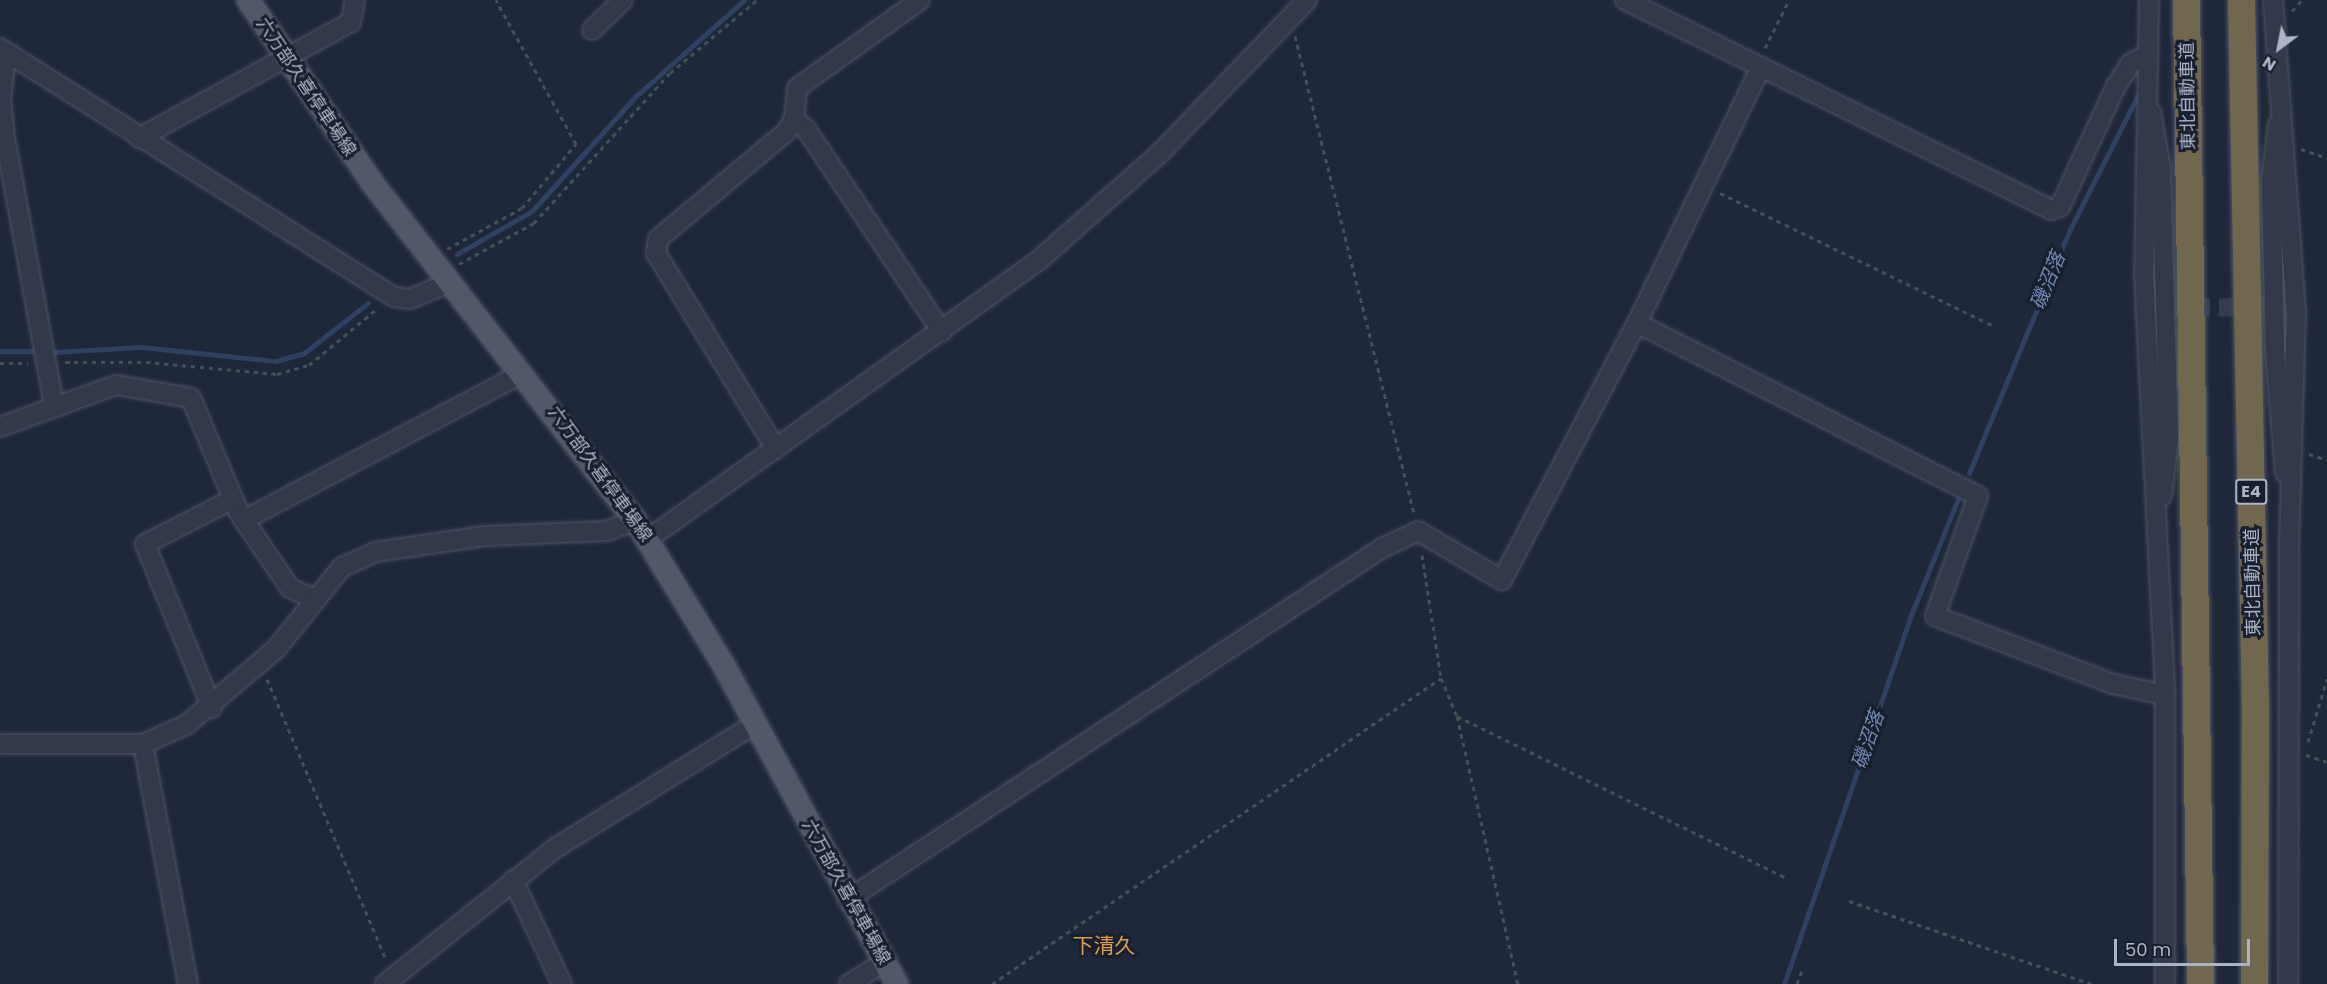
<!DOCTYPE html>
<meta charset="utf-8">
<style>
body{margin:0}
#map{position:relative;width:2327px;height:984px;overflow:hidden;background:#1f273a;font-family:Poppins,"Noto Sans JP",sans-serif}
div>[style]{position:absolute}
.stream>*{height:5px;margin:-2.5px;padding:0 2.5px;transform-origin:2.5px;border-radius:2.5px;background:#304062}
.minor-tunnel>*{height:18px;margin-top:-9px;transform-origin:0;background:repeating-linear-gradient(90deg,#343c4f 0 18px,transparent 0 27px)}
.path>*{height:3px;margin-top:-1.5px;transform-origin:0;background:repeating-linear-gradient(90deg,#3e5258 0 4.5px,transparent 0 9px)}
.roads{filter:drop-shadow(0 0 2px #4d5465) drop-shadow(0 0 2px #4d5465)}
.minor>*{height:18px;margin:-9px;padding:0 9px;transform-origin:9px;border-radius:9px;background:#32394a}
.major>*{height:22px;margin:-11px;padding:0 11px;transform-origin:11px;border-radius:11px;background:#50586a}
.highway>*{height:27px;margin:-13.5px;padding:0 13.5px;transform-origin:13.5px;border-radius:13.5px;background:#71674f}
span{translate:-50% -50%;white-space:nowrap;text-align:center;line-height:1.15;-webkit-text-stroke:6px #181f2e;paint-order:stroke}
.shield-label span{padding:2px 4px;background:#181f2e;border:2px solid;border-radius:4px;-webkit-text-stroke-width:0}
.shield-label{font-size:16px;color:#acb4c7;font-weight:700}
.street-label{font-size:18px;color:#acb4c7}
.water-label{font-size:20px;color:#7286b2;font-style:italic}
.quarter-label{font-size:21px;color:#dc9e52}
.north{position:absolute;left:2249px;top:18px;width:60px;height:60px;-webkit-text-stroke:4px #181f2e;paint-order:stroke;rotate:212deg;font-size:16px;font-weight:700;line-height:24px;text-align:center;color:#acb4c7}
.north::after{content:'';display:block;margin:auto;width:21px;height:27px;background:#acb4c7;clip-path:polygon(50% 0,100% 100%,50% 72%,0 100%)}
.scale{position:absolute;left:2114px;top:939px;width:136px;height:27px;box-sizing:border-box;border:3px solid #acb4c7;border-top:0;padding-left:8px;font-size:18px;line-height:21px;white-space:nowrap;color:#acb4c7;-webkit-text-stroke:4px #181f2e;paint-order:stroke}
</style>
<div id="map">
<div class="stream">
<i style="left:457px;top:254px;width:86px;rotate:-29.8deg"></i>
<i style="left:532px;top:211px;width:155px;rotate:-47.9deg"></i>
<i style="left:636px;top:96px;width:144px;rotate:-41.6deg"></i>
<i style="left:0;top:351px;width:32px"></i>
<i style="left:53px;top:352px;width:88px;rotate:-3.3deg"></i>
<i style="left:141px;top:347px;width:135px;rotate:6deg"></i>
<i style="left:275px;top:361px;width:30px;rotate:-15deg"></i>
<i style="left:304px;top:353px;width:81px;rotate:-38deg"></i>
<i style="left:1969px;top:473px;width:264px;rotate:-67.5deg"></i>
<i style="left:2070px;top:229px;width:150px;rotate:-63.1deg"></i>
<i style="left:1784px;top:984px;width:385px;rotate:-71deg"></i>
<i style="left:1909px;top:620px;width:131px;rotate:-68deg"></i>
</div>
<div class="minor-tunnel">
<i style="left:2165px;top:309px;width:111px;rotate:-1.5deg"></i>
</div>
<div class="path">
<i style="left:2292px;top:11px;width:15px;rotate:-48deg"></i>
<i style="left:1295px;top:36px;width:492px;rotate:76deg"></i>
<i style="left:1765px;top:48px;width:54px;rotate:-63.4deg"></i>
<i style="left:2301px;top:149px;width:28px;rotate:19deg"></i>
<i style="left:1720px;top:193px;width:305px;rotate:25.9deg"></i>
<i style="left:447px;top:249px;width:85px;rotate:-28.7deg"></i>
<i style="left:522px;top:208px;width:84px;rotate:-49.8deg"></i>
<i style="left:576px;top:144px;width:165px;rotate:-119.1deg"></i>
<i style="left:459px;top:264px;width:85px;rotate:-28.7deg"></i>
<i style="left:534px;top:223px;width:202px;rotate:-47.8deg"></i>
<i style="left:670px;top:73px;width:114px;rotate:-40deg"></i>
<i style="left:65px;top:362px;width:81px"></i>
<i style="left:146px;top:362px;width:132px;rotate:5.2deg"></i>
<i style="left:277px;top:374px;width:33px;rotate:-16deg"></i>
<i style="left:309px;top:365px;width:89px;rotate:-39.6deg"></i>
<i style="left:0;top:363px;width:28px"></i>
<i style="left:2309px;top:454px;width:19px;rotate:18deg"></i>
<i style="left:1422px;top:555px;width:124px;rotate:81.2deg"></i>
<i style="left:1441px;top:678px;width:41px;rotate:67.2deg"></i>
<i style="left:1457px;top:716px;width:275px;rotate:77.2deg"></i>
<i style="left:267px;top:679px;width:305px;rotate:67deg"></i>
<i style="left:1457px;top:716px;width:369px;rotate:26.2deg"></i>
<i style="left:2308px;top:742px;width:66px;rotate:-73.2deg"></i>
<i style="left:2306px;top:755px;width:22px;rotate:18deg"></i>
<i style="left:1849px;top:901px;width:257px;rotate:18.9deg"></i>
<i style="left:992px;top:984px;width:543px;rotate:-34.27deg"></i>
<i style="left:1797px;top:984px;width:15px;rotate:-70deg"></i>
</div>
<div class="roads">
<div class="minor">
<i style="left:1625px;top:0;width:475px;rotate:26.2deg"></i>
<i style="left:2051px;top:210px;width:9px;rotate:-18deg"></i>
<i style="left:2060px;top:207px;width:133px;rotate:-65.2deg"></i>
<i style="left:2116px;top:86px;width:27px;rotate:-57deg"></i>
<i style="left:2131px;top:63px;width:20px;rotate:-27deg"></i>
<i style="left:2149px;top:0;width:274px;rotate:91deg"></i>
<i style="left:2144px;top:274px;width:422px;rotate:87.1deg"></i>
<i style="left:2165px;top:695px;width:289px;rotate:90deg"></i>
<i style="left:2273px;top:0;width:312px;rotate:85.8deg"></i>
<i style="left:2296px;top:311px;width:230px;rotate:91.7deg"></i>
<i style="left:2289px;top:541px;width:443px;rotate:90.1deg"></i>
<i style="left:592px;top:30px;width:43px;rotate:-44.1deg"></i>
<i style="left:0;top:48px;width:466px;rotate:32.3deg"></i>
<i style="left:394px;top:297px;width:16px;rotate:7deg"></i>
<i style="left:410px;top:299px;width:41px;rotate:-22.8deg"></i>
<i style="left:6px;top:52px;width:48px;rotate:95.9deg"></i>
<i style="left:1px;top:100px;width:38px;rotate:84deg"></i>
<i style="left:5px;top:138px;width:270px;rotate:79.6deg"></i>
<i style="left:2151px;top:112px;width:58px;rotate:80deg"></i>
<i style="left:2161px;top:169px;width:269px;rotate:88.3deg"></i>
<i style="left:2169px;top:438px;width:58px;rotate:96.9deg"></i>
<i style="left:794px;top:119px;width:16px;rotate:40deg"></i>
<i style="left:806px;top:129px;width:244px;rotate:56.2deg"></i>
<i style="left:2278px;top:124px;width:58px;rotate:96.9deg"></i>
<i style="left:2271px;top:182px;width:169px;rotate:88.6deg"></i>
<i style="left:2275px;top:351px;width:122px;rotate:85.3deg"></i>
<i style="left:139px;top:138px;width:242px;rotate:-28.7deg"></i>
<i style="left:351px;top:22px;width:22px;rotate:-80deg"></i>
<i style="left:1637px;top:323px;width:382px;rotate:26.9deg"></i>
<i style="left:1978px;top:496px;width:127px;rotate:109.7deg"></i>
<i style="left:1935px;top:616px;width:191px;rotate:20.9deg"></i>
<i style="left:2113px;top:684px;width:53px;rotate:11.9deg"></i>
<i style="left:0;top:427px;width:123px;rotate:-19.9deg"></i>
<i style="left:116px;top:385px;width:76px;rotate:9.8deg"></i>
<i style="left:191px;top:398px;width:125px;rotate:67.3deg"></i>
<i style="left:239px;top:513px;width:91px;rotate:55.8deg"></i>
<i style="left:290px;top:588px;width:24px;rotate:24deg"></i>
<i style="left:776px;top:449px;width:230px;rotate:-121.5deg"></i>
<i style="left:656px;top:253px;width:14px;rotate:-82deg"></i>
<i style="left:658px;top:239px;width:167px;rotate:-39.9deg"></i>
<i style="left:786px;top:132px;width:15px;rotate:-58deg"></i>
<i style="left:794px;top:119px;width:31px;rotate:-84deg"></i>
<i style="left:797px;top:88px;width:151px;rotate:-35.6deg"></i>
<i style="left:244px;top:520px;width:315px;rotate:-27.8deg"></i>
<i style="left:648px;top:539px;width:479px;rotate:-35.5deg"></i>
<i style="left:1038px;top:261px;width:163px;rotate:-41.5deg"></i>
<i style="left:1160px;top:153px;width:212px;rotate:-46.1deg"></i>
<i style="left:212px;top:708px;width:177px;rotate:-112.2deg"></i>
<i style="left:145px;top:544px;width:99px;rotate:-27.1deg"></i>
<i style="left:0;top:744px;width:143px"></i>
<i style="left:143px;top:744px;width:47px;rotate:-23.8deg"></i>
<i style="left:186px;top:725px;width:118px;rotate:-40.2deg"></i>
<i style="left:276px;top:649px;width:105px;rotate:-51.2deg"></i>
<i style="left:342px;top:567px;width:36px;rotate:-24deg"></i>
<i style="left:375px;top:552px;width:111px;rotate:-8.3deg"></i>
<i style="left:485px;top:536px;width:122px;rotate:-2.3deg"></i>
<i style="left:607px;top:531px;width:30px;rotate:-21deg"></i>
<i style="left:143px;top:744px;width:244px;rotate:79.4deg"></i>
<i style="left:513px;top:880px;width:115px;rotate:64.8deg"></i>
<i style="left:847px;top:900px;width:640px;rotate:-33.34deg"></i>
<i style="left:1382px;top:548px;width:40px;rotate:-25deg"></i>
<i style="left:1418px;top:531px;width:97px;rotate:30.3deg"></i>
<i style="left:1502px;top:580px;width:290px;rotate:-62.3deg"></i>
<i style="left:1637px;top:323px;width:283px;rotate:-64.2deg"></i>
<i style="left:385px;top:984px;width:216px;rotate:-38.6deg"></i>
<i style="left:554px;top:849px;width:237px;rotate:-31.9deg"></i>
<i style="left:849px;top:984px;width:41px;rotate:-32.2deg"></i>
</div>
<div class="major">
<i style="left:248px;top:0;width:222px;rotate:55.8deg"></i>
<i style="left:373px;top:184px;width:426px;rotate:52.1deg"></i>
<i style="left:635px;top:520px;width:169px;rotate:58.6deg"></i>
<i style="left:723px;top:664px;width:364px;rotate:61.5deg"></i>
</div>
<div class="highway">
<i style="left:2186px;top:0;width:984px;rotate:89.18deg"></i>
<i style="left:2241px;top:0;width:708px;rotate:88.87deg"></i>
<i style="left:2255px;top:708px;width:276px;rotate:90.2deg"></i>
</div>
</div>
<div class="shield-label">
<span style="left:2251px;top:492px">E4</span>
</div>
<div class="street-label">
<span style="left:306px;top:87px;rotate:56deg">六万部久喜停車場線</span>
<span style="left:2188px;top:96px;rotate:-91deg">東北自動車道</span>
<span style="left:600px;top:474px;rotate:54deg">六万部久喜停車場線</span>
<span style="left:2253px;top:582px;rotate:-91deg">東北自動車道</span>
<span style="left:846px;top:892px;rotate:61deg">六万部久喜停車場線</span>
</div>
<div class="water-label">
<span style="left:2048px;top:281px;rotate:-68deg">磯沼落</span>
<span style="left:1868px;top:740px;rotate:-71deg">磯沼落</span>
</div>
<div class="quarter-label">
<span style="left:1104px;top:946px">下清久</span>
</div>
<div class="north">N</div>
<div class="scale">50 m</div>
</div>
